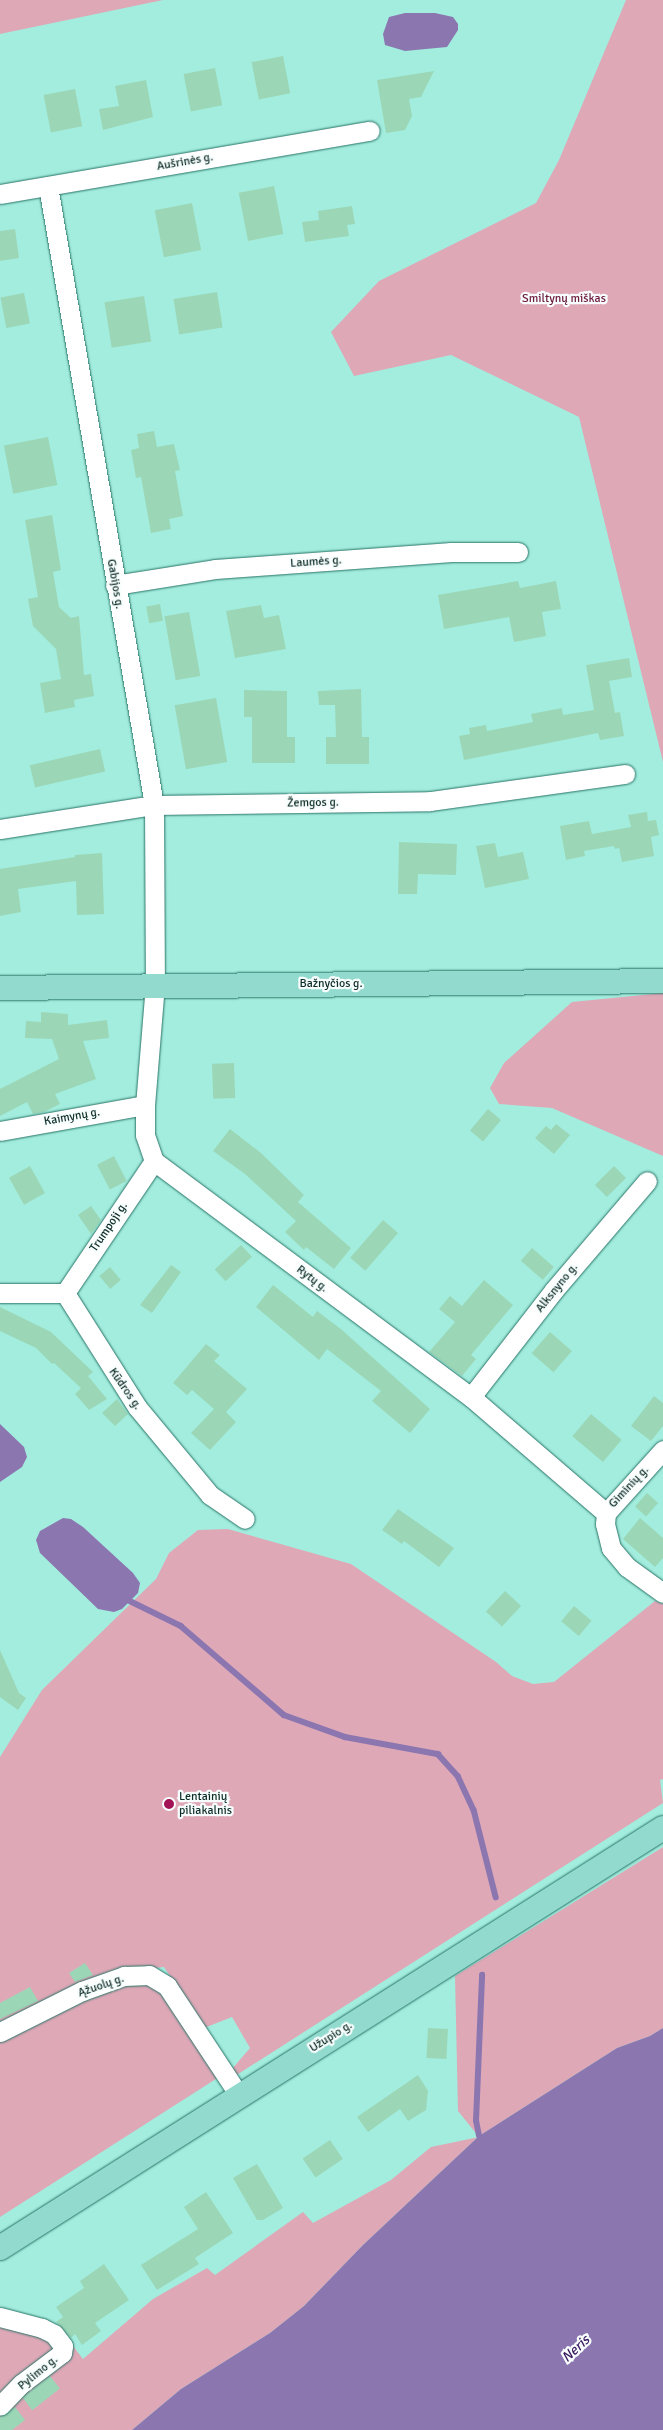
<!DOCTYPE html>
<meta charset="utf-8">
<style>
body{margin:0}
#map{position:relative;width:663px;height:2430px;overflow:hidden;background:#a3edde;font-family:Signika,sans-serif}
div>[style]{position:absolute}
.green>*{inset:0;background:#dea8b7}
.water>*{inset:0;background:#8b76b0}
.stream>*{height:5.5px;margin:-2.75px;padding:0 2.75px;transform-origin:2.75px;border-radius:2.75px;background:#8b76b0}
.building>*{inset:0;background:#9bd7b7;transform-origin:0 0}
.roads{filter:drop-shadow(0 0 1px #287367) drop-shadow(0 0 1px #287367)}
.minor>*{height:19px;margin:-9.5px;padding:0 9.5px;transform-origin:9.5px;border-radius:9.5px;background:#fff}
.major>*{height:24px;margin:-12px;padding:0 12px;transform-origin:12px;border-radius:12px;background:#92dace}
.dots>*{width:14px;height:14px;translate:-50% -50%;box-sizing:border-box;border:2px solid #f8fefd;border-radius:50%}
span{translate:-50% -50%;white-space:nowrap;text-align:center;line-height:1.15;-webkit-text-stroke:4.5px #f8fefd;paint-order:stroke}
.street-label{font-size:12px;color:#0f2e29}
.park-label{font-size:12px;color:#6c193b}
.poi-label{font-size:12px;color:#0f2e29}
.left{translate:0 -50%;text-align:left}
.water-label{font-size:14px;color:#39185f;font-style:italic}
</style>
<div id="map">
<div class="green">
<i style="clip-path:polygon(0 0,163px 0,0 34px)"></i>
<i style="clip-path:polygon(626px 0,663px 0,663px 762px,579px 417px,451px 355px,354px 376px,331px 332px,379px 281px,536px 203px,559px 160px)"></i>
<i style="clip-path:polygon(663px 993px,663px 1156px,552px 1108px,499px 1104px,490px 1088px,504px 1063px,572px 1002px)"></i>
<i style="clip-path:polygon(228px 1529px,351px 1564px,496px 1662px,512px 1676px,533px 1684px,554px 1682px,655px 1601px,663px 1604px,663px 1779px,660px 1780px,663px 1803px,235px 2076px,232px 2069px,250px 2048px,232px 2017px,204px 2028px,164px 1967px,128px 1971px,0 2027px,0 1757px,42px 1690px,156px 1579px,169px 1553px,198px 1530px)"></i>
<i style="clip-path:polygon(663px 1847px,663px 2028px,650px 2036px,617px 2048px,479px 2136px,363px 2245px,304px 2306px,270px 2333px,181px 2389px,132px 2430px,0 2430px,0 2310px,60px 2329px,83px 2359px,153px 2299px,207px 2268px,215px 2275px,303px 2212px,313px 2223px,391px 2180px,431px 2147px,479px 2137px,458px 2111px,455px 1976px)"></i>
<i style="clip-path:polygon(131px 1982px,152px 1986px,164px 1997px,219px 2077px,0 2217px,0 2037px,73px 2000px)"></i>
</div>
<div class="water">
<i style="clip-path:polygon(435px 13px,453px 17px,458px 24px,458px 30px,447px 47px,405px 51px,385px 45px,383px 34px,389px 17px,405px 13px)"></i>
<i style="clip-path:polygon(0 1424px,24px 1447px,27px 1457px,22px 1467px,0 1482px)"></i>
<i style="clip-path:polygon(63px 1518px,71px 1519px,83px 1527px,133px 1573px,140px 1583px,138px 1593px,122px 1609px,114px 1612px,98px 1609px,40px 1553px,36px 1540px,40px 1531px)"></i>
<i style="clip-path:polygon(663px 2028px,663px 2430px,132px 2430px,181px 2389px,270px 2333px,304px 2306px,363px 2245px,479px 2136px,617px 2048px,650px 2036px)"></i>
</div>
<div class="stream">
<i style="left:130px;top:1601px;width:57px;rotate:26.1deg"></i>
<i style="left:181px;top:1626px;width:136px;rotate:40.8deg"></i>
<i style="left:284px;top:1715px;width:65px;rotate:19.8deg"></i>
<i style="left:345px;top:1737px;width:95px;rotate:10.4deg"></i>
<i style="left:438px;top:1754px;width:30px;rotate:48deg"></i>
<i style="left:458px;top:1776px;width:38px;rotate:65deg"></i>
<i style="left:474px;top:1810px;width:90px;rotate:75.8deg"></i>
<i style="left:479px;top:2136px;width:15px;rotate:-101deg"></i>
<i style="left:476px;top:2121px;width:146px;rotate:-87.6deg"></i>
</div>
<div class="building">
<i style="left:283px;top:56px;width:38px;height:32px;rotate:79deg"></i>
<i style="left:215px;top:68px;width:38px;height:32px;rotate:79deg"></i>
<i style="clip-path:polygon(434px 71px,421px 97px,409px 99px,412px 116px,405px 130px,386px 133px,377px 80px)"></i>
<i style="clip-path:polygon(146px 80px,153px 117px,103px 130px,99px 109px,119px 106px,115px 86px)"></i>
<i style="left:75px;top:89px;width:38px;height:32px;rotate:79deg"></i>
<i style="left:274px;top:186px;width:49px;height:36px;rotate:79deg"></i>
<i style="left:192px;top:203px;width:48px;height:38px;rotate:79deg"></i>
<i style="clip-path:polygon(352px 206px,355px 224px,347px 225px,349px 236px,305px 242px,302px 222px,319px 220px,318px 211px)"></i>
<i style="clip-path:polygon(15px 229px,19px 258px,0 261px,0 231px)"></i>
<i style="left:217px;top:292px;width:36px;height:44px;rotate:81deg"></i>
<i style="left:24px;top:293px;width:31px;height:24px;rotate:79deg"></i>
<i style="left:144px;top:296px;width:46px;height:40px;rotate:81deg"></i>
<i style="clip-path:polygon(154px 431px,157px 447px,174px 444px,180px 470px,175px 471px,183px 516px,169px 519px,171px 529px,151px 533px,141px 477px,136px 478px,131px 450px,139px 448px,137px 434px)"></i>
<i style="left:48px;top:437px;width:49px;height:45px;rotate:79deg"></i>
<i style="clip-path:polygon(52px 515px,61px 570px,53px 572px,59px 607px,71px 618px,79px 616px,84px 675px,91px 674px,94px 696px,74px 700px,75px 707px,45px 713px,40px 683px,61px 679px,56px 649px,33px 626px,28px 599px,38px 597px,25px 520px)"></i>
<i style="clip-path:polygon(518px 581px,520px 588px,556px 581px,561px 609px,542px 612px,546px 636px,514px 642px,509px 617px,444px 629px,438px 595px)"></i>
<i style="left:160px;top:604px;width:17px;height:14px;rotate:80deg"></i>
<i style="clip-path:polygon(261px 605px,264px 618px,279px 615px,286px 649px,235px 658px,226px 611px)"></i>
<i style="left:189px;top:612px;width:65px;height:25px;rotate:80deg"></i>
<i style="clip-path:polygon(629px 658px,632px 677px,609px 681px,615px 713px,620px 712px,624px 736px,600px 740px,598px 733px,464px 760px,459px 736px,470px 734px,469px 728px,486px 725px,487px 731px,533px 722px,531px 714px,562px 708px,563px 715px,594px 710px,586px 665px)"></i>
<i style="clip-path:polygon(361px 689px,362px 737px,369px 737px,369px 764px,326px 764px,326px 737px,336px 737px,335px 705px,319px 705px,318px 691px)"></i>
<i style="clip-path:polygon(244px 690px,287px 691px,287px 737px,295px 737px,295px 763px,252px 763px,252px 717px,244px 717px)"></i>
<i style="left:216px;top:698px;width:65px;height:42px;rotate:80deg"></i>
<i style="left:100px;top:749px;width:23px;height:72px;rotate:77deg"></i>
<i style="clip-path:polygon(647px 812px,648px 821px,656px 820px,659px 835px,651px 837px,654px 856px,622px 862px,619px 848px,615px 849px,614px 846px,584px 851px,585px 856px,566px 860px,560px 826px,589px 821px,592px 834px,631px 827px,628px 815px)"></i>
<i style="clip-path:polygon(399px 842px,457px 844px,456px 875px,418px 874px,417px 894px,398px 894px)"></i>
<i style="clip-path:polygon(495px 843px,498px 857px,523px 852px,529px 879px,485px 888px,476px 846px)"></i>
<i style="clip-path:polygon(102px 853px,104px 914px,77px 915px,76px 881px,18px 889px,21px 912px,0 916px,0 869px,75px 857px,75px 855px)"></i>
<i style="clip-path:polygon(41px 1012px,68px 1014px,68px 1025px,107px 1020px,109px 1038px,83px 1041px,96px 1079px,55px 1094px,60px 1104px,44px 1112px,33px 1114px,27px 1102px,0 1116px,0 1089px,59px 1059px,52px 1039px,25px 1038px,26px 1021px,41px 1022px)"></i>
<i style="left:234px;top:1063px;width:35px;height:22px;rotate:88deg"></i>
<i style="left:488px;top:1109px;width:17px;height:28px;rotate:40deg"></i>
<i style="clip-path:polygon(556px 1124px,570px 1135px,554px 1154px,535px 1138px,546px 1126px,551px 1130px)"></i>
<i style="clip-path:polygon(230px 1129px,261px 1153px,304px 1195px,298px 1202px,351px 1248px,334px 1269px,306px 1247px,304px 1250px,285px 1232px,296px 1221px,245px 1174px,213px 1151px)"></i>
<i style="left:114px;top:1156px;width:28px;height:19px;rotate:63deg"></i>
<i style="left:30px;top:1166px;width:31px;height:24px;rotate:61deg"></i>
<i style="left:614px;top:1166px;width:17px;height:27px;rotate:45deg"></i>
<i style="clip-path:polygon(91px 1206px,101px 1220px,91px 1234px,78px 1215px)"></i>
<i style="left:383px;top:1220px;width:20px;height:50px;rotate:41deg"></i>
<i style="left:241px;top:1245px;width:16px;height:36px;rotate:47deg"></i>
<i style="left:532px;top:1248px;width:29px;height:17px;rotate:41deg"></i>
<i style="clip-path:polygon(171px 1265px,181px 1272px,152px 1313px,140px 1305px)"></i>
<i style="left:110px;top:1267px;width:17px;height:14px;rotate:50deg"></i>
<i style="clip-path:polygon(484px 1280px,513px 1305px,471px 1355px,476px 1359px,462px 1376px,429px 1352px,455px 1322px,439px 1309px,450px 1296px,462px 1306px)"></i>
<i style="clip-path:polygon(273px 1285px,313px 1317px,317px 1311px,342px 1330px,430px 1409px,410px 1433px,372px 1401px,381px 1391px,327px 1349px,319px 1360px,256px 1307px)"></i>
<i style="clip-path:polygon(0 1307px,51px 1332px,93px 1372px,88px 1376px,107px 1399px,89px 1410px,75px 1394px,81px 1388px,54px 1363px,52px 1364px,36px 1348px,0 1331px)"></i>
<i style="left:550px;top:1332px;width:29px;height:28px;rotate:41deg"></i>
<i style="clip-path:polygon(206px 1344px,220px 1355px,214px 1361px,247px 1389px,226px 1412px,236px 1422px,210px 1450px,191px 1433px,214px 1409px,192px 1390px,187px 1395px,173px 1383px)"></i>
<i style="clip-path:polygon(654px 1396px,663px 1403px,663px 1426px,651px 1441px,631px 1426px)"></i>
<i style="clip-path:polygon(117px 1399px,128px 1414px,115px 1426px,102px 1413px)"></i>
<i style="left:591px;top:1414px;width:40px;height:29px;rotate:40deg"></i>
<i style="left:647px;top:1493px;width:15px;height:18px;rotate:42deg"></i>
<i style="clip-path:polygon(398px 1509px,454px 1548px,439px 1567px,404px 1541px,402px 1544px,382px 1530px)"></i>
<i style="clip-path:polygon(640px 1518px,663px 1538px,663px 1558px,655px 1567px,623px 1539px)"></i>
<i style="left:505px;top:1591px;width:22px;height:28px;rotate:43deg"></i>
<i style="left:574px;top:1606px;width:23px;height:20px;rotate:40deg"></i>
<i style="clip-path:polygon(0 1650px,19px 1693px,26px 1698px,18px 1710px,0 1697px)"></i>
<i style="clip-path:polygon(85px 1963px,93px 1975px,75px 1982px,69px 1973px)"></i>
<i style="clip-path:polygon(30px 1987px,38px 2001px,0 2019px,0 2003px)"></i>
<i style="left:428px;top:2028px;width:20px;height:30px;rotate:3deg"></i>
<i style="clip-path:polygon(418px 2075px,428px 2091px,426px 2110px,408px 2121px,400px 2109px,368px 2132px,357px 2117px)"></i>
<i style="left:330px;top:2140px;width:23px;height:33px;rotate:56deg"></i>
<i style="clip-path:polygon(257px 2164px,283px 2208px,263px 2220px,257px 2220px,233px 2178px)"></i>
<i style="clip-path:polygon(206px 2192px,233px 2233px,195px 2258px,199px 2264px,157px 2290px,141px 2265px,198px 2229px,184px 2207px)"></i>
<i style="clip-path:polygon(104px 2264px,129px 2300px,95px 2323px,101px 2331px,82px 2345px,75px 2334px,71px 2338px,56px 2322px,63px 2317px,56px 2307px,84px 2288px,80px 2281px)"></i>
<i style="left:50px;top:2376px;width:16px;height:35px;rotate:52deg"></i>
<i style="clip-path:polygon(15px 2407px,25px 2420px,12px 2430px,0 2430px,0 2417px)"></i>
</div>
<div class="roads">
<div class="minor">
<i style="left:48px;top:186px;width:628px;rotate:80.28deg"></i>
<i style="left:154px;top:805px;width:179px;rotate:89.7deg"></i>
<i style="left:155px;top:984px;width:121px;rotate:94.7deg"></i>
<i style="left:145px;top:1105px;width:30px;rotate:90deg"></i>
<i style="left:145px;top:1135px;width:28px;rotate:71deg"></i>
<i style="left:154px;top:1161px;width:395px;rotate:36.7deg"></i>
<i style="left:471px;top:1397px;width:178px;rotate:40.7deg"></i>
<i style="left:0;top:194px;width:375px;rotate:-9.7deg"></i>
<i style="left:115px;top:585px;width:101px;rotate:-9.1deg"></i>
<i style="left:215px;top:569px;width:237px;rotate:-4.1deg"></i>
<i style="left:451px;top:552px;width:67px"></i>
<i style="left:0;top:829px;width:156px;rotate:-8.9deg"></i>
<i style="left:154px;top:805px;width:276px;rotate:-0.8deg"></i>
<i style="left:430px;top:801px;width:197px;rotate:-7.9deg"></i>
<i style="left:0;top:1131px;width:147px;rotate:-10.2deg"></i>
<i style="left:0;top:1293px;width:65px"></i>
<i style="left:65px;top:1293px;width:135px;rotate:57.7deg"></i>
<i style="left:137px;top:1407px;width:114px;rotate:50.3deg"></i>
<i style="left:210px;top:1495px;width:42px;rotate:34.4deg"></i>
<i style="left:65px;top:1293px;width:159px;rotate:-56deg"></i>
<i style="left:471px;top:1397px;width:135px;rotate:-52.2deg"></i>
<i style="left:554px;top:1290px;width:143px;rotate:-49.5deg"></i>
<i style="left:663px;top:1450px;width:85px;rotate:132.1deg"></i>
<i style="left:606px;top:1513px;width:11px;rotate:95deg"></i>
<i style="left:605px;top:1524px;width:25px;rotate:76deg"></i>
<i style="left:611px;top:1548px;width:25px;rotate:50deg"></i>
<i style="left:627px;top:1567px;width:44px;rotate:35.8deg"></i>
<i style="left:0;top:2032px;width:92px;rotate:-26.6deg"></i>
<i style="left:82px;top:1991px;width:45px;rotate:-19.7deg"></i>
<i style="left:124px;top:1976px;width:25px;rotate:-2deg"></i>
<i style="left:149px;top:1975px;width:21px;rotate:31deg"></i>
<i style="left:167px;top:1986px;width:131px;rotate:56.6deg"></i>
<i style="left:0;top:2317px;width:43px;rotate:14.7deg"></i>
<i style="left:42px;top:2328px;width:13px;rotate:27deg"></i>
<i style="left:54px;top:2334px;width:15px;rotate:53deg"></i>
<i style="left:63px;top:2346px;width:7px;rotate:98deg"></i>
<i style="left:62px;top:2353px;width:51px;rotate:142.9deg"></i>
<i style="left:21px;top:2384px;width:30px;rotate:134deg"></i>
</div>
<div class="major">
<i style="left:0;top:988px;width:663px;rotate:-0.6deg"></i>
<i style="left:0;top:2248px;width:785px;rotate:-32.35deg"></i>
</div>
</div>
<div class="dots">
<i style="left:169px;top:1804px;background:#a31255"></i>
</div>
<div class="street-label">
<span style="left:185px;top:162px;rotate:-10deg">Aušrinės g.</span>
<span style="left:316px;top:562px;rotate:-4deg">Laumės g.</span>
<span style="left:115px;top:584px;rotate:80deg">Gabijos g.</span>
<span style="left:313px;top:803px;rotate:-1deg">Žemgos g.</span>
<span style="left:331px;top:984px">Bažnyčios g.</span>
<span style="left:72px;top:1117px;rotate:-10deg">Kaimynų g.</span>
<span style="left:109px;top:1227px;rotate:-56deg">Trumpoji g.</span>
<span style="left:312px;top:1279px;rotate:37deg">Rytų g.</span>
<span style="left:557px;top:1288px;rotate:-51deg">Alksnyno g.</span>
<span style="left:125px;top:1389px;rotate:55deg">Kūdros g.</span>
<span style="left:629px;top:1487px;rotate:-47deg">Giminių g.</span>
<span style="left:101px;top:1986px;rotate:-19deg">Ąžuolų g.</span>
<span style="left:331px;top:2037px;rotate:-32deg">Užupio g.</span>
<span style="left:38px;top:2373px;rotate:-39deg">Pylimo g.</span>
</div>
<div class="park-label">
<span style="left:564px;top:299px">Smiltynų miškas</span>
</div>
<div class="poi-label">
<span class="left" style="left:179px;top:1804px">Lentainių<br>piliakalnis</span>
</div>
<div class="water-label">
<span style="left:576px;top:2349px;rotate:-43deg">Neris</span>
</div>
</div>
